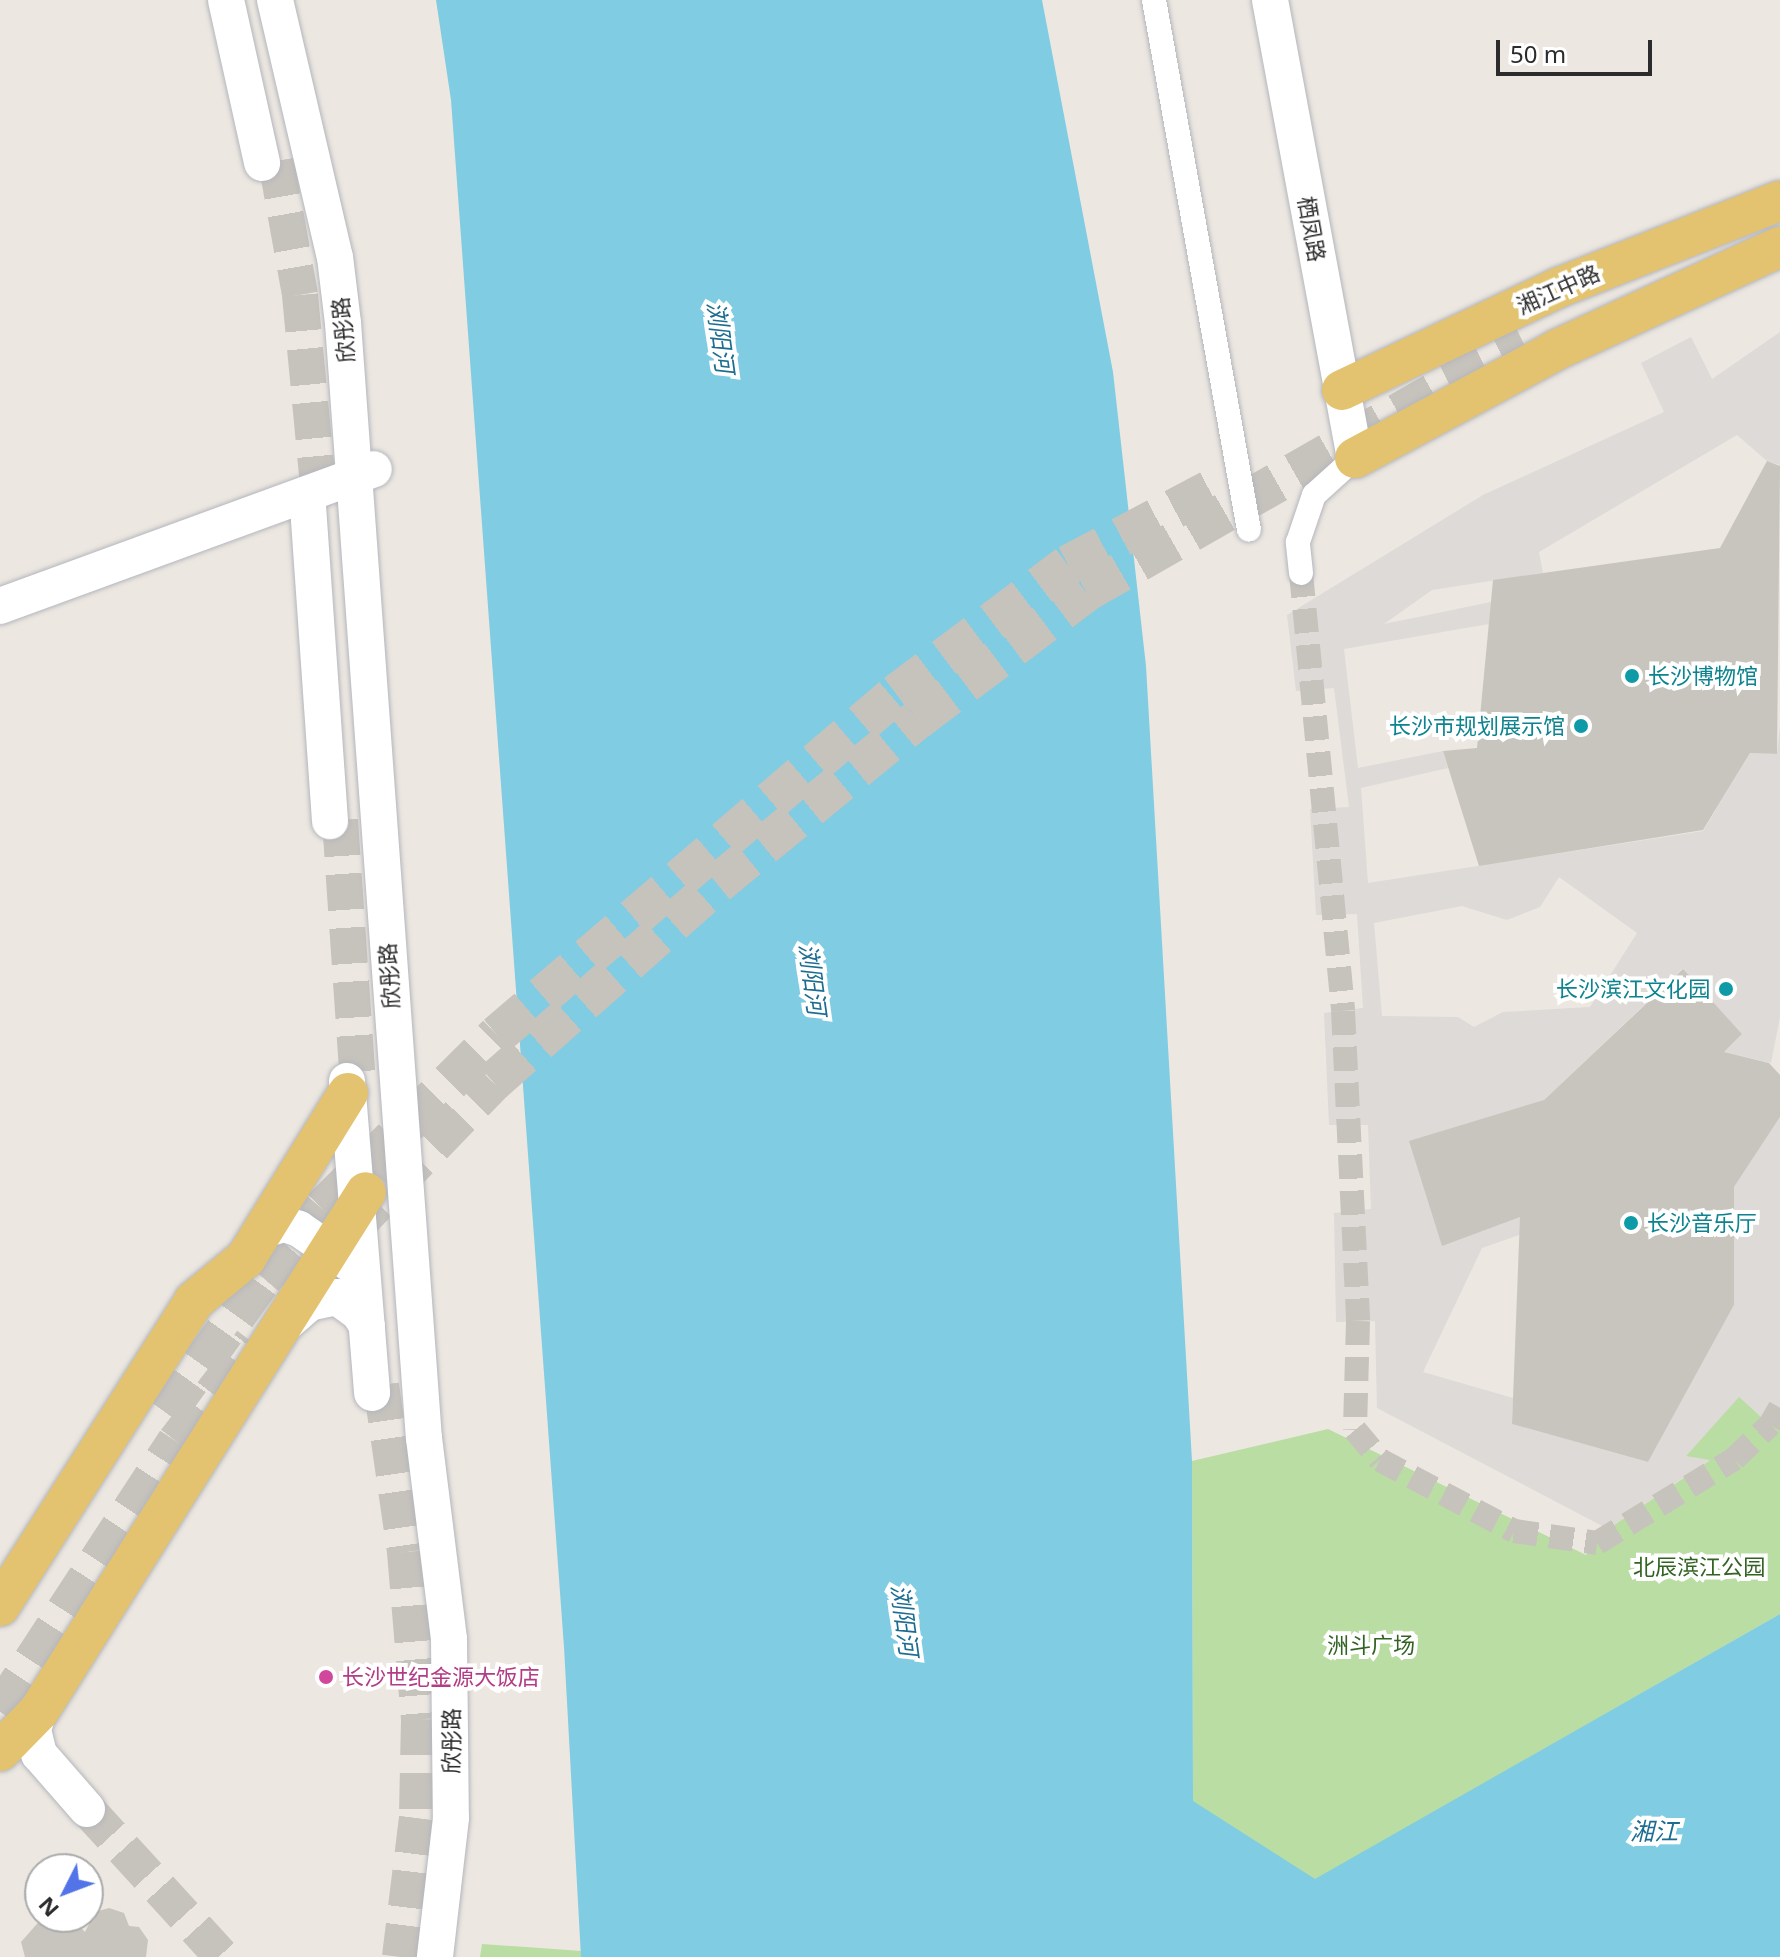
<!DOCTYPE html>
<meta charset="utf-8">
<style>
body{margin:0}
#map{position:relative;width:1780px;height:1957px;overflow:hidden;background:#ece7e0;font-family:"Noto Sans","Noto Sans SC",sans-serif}
div>[style]{position:absolute}
.green>*{inset:0;background:#b9dda3}
.plaza>*{inset:0;background:#dddad7}
.water>*{inset:0;background:#7fcce3}
.building>*{inset:0;background:#c8c5bf}
.street-tunnel>*{height:24px;margin-top:-12px;transform-origin:0;background:repeating-linear-gradient(90deg,#c6c2bc 0 24px,transparent 0 36px)}
.secondary-tunnel>*{height:36px;margin-top:-18px;transform-origin:0;background:repeating-linear-gradient(90deg,#c6c2bc 0 36px,transparent 0 54px)}
.primary-tunnel>*{height:40px;margin-top:-20px;transform-origin:0;background:repeating-linear-gradient(90deg,#c6c2bc 0 40px,transparent 0 60px)}
.roads{filter:drop-shadow(0 0 2px #b4b6be) drop-shadow(0 0 2px #b4b6be)}
.street>*{height:24px;margin:-12px;padding:0 12px;transform-origin:12px;border-radius:12px;background:#fff}
.secondary>*{height:36px;margin:-18px;padding:0 18px;transform-origin:18px;border-radius:18px;background:#fff}
.primary>*{height:40px;margin:-20px;padding:0 20px;transform-origin:20px;border-radius:20px;background:#e3c36f}
.dots>*{width:22px;height:22px;translate:-50% -50%;box-sizing:border-box;border:4px solid #fff;border-radius:50%}
span{translate:-50% -50%;white-space:nowrap;text-align:center;line-height:1.15;-webkit-text-stroke:8px #fff;paint-order:stroke}
.street-label{font-size:22px;color:#2c2c2c}
.culture-label{font-size:22px;color:#0d838f}
.left{translate:0 -50%;text-align:left}
.right{translate:-100% -50%;text-align:right}
.park-label{font-size:22px;color:#336323}
.hotel-label{font-size:22px;color:#b23c85}
.water-label{font-size:24px;color:#1c6d91;font-style:italic}
.north{position:absolute;left:24px;top:1853px;width:80px;height:80px;box-sizing:border-box;background:#fff;border:2px solid #ababab;border-radius:50%;rotate:228deg;font-size:22px;font-weight:700;line-height:32px;text-align:center;color:#2c2c2c}
.north::after{content:'';display:block;margin:auto;width:28px;height:36px;background:#5274e8;clip-path:polygon(50% 0,100% 100%,50% 72%,0 100%)}
.scale{position:absolute;left:1496px;top:40px;width:156px;height:36px;box-sizing:border-box;border:4px solid #2c2c2c;border-top:0;padding-left:10px;font-size:24px;line-height:28px;white-space:nowrap;color:#2c2c2c;-webkit-text-stroke:6px #fff;paint-order:stroke}
</style>
<div id="map">
<div class="green">
<i style="clip-path:polygon(1739px 1396px,1770px 1425px,1780px 1419px,1780px 1614px,1315px 1880px,1193px 1802px,1192px 1461px,1328px 1429px,1586px 1555px,1608px 1529px,1709px 1461px,1685px 1457px)"></i>
<i style="clip-path:polygon(482px 1944px,581px 1951px,581px 1957px,480px 1957px)"></i>
</div>
<div class="plaza">
<i style="clip-path:polygon(evenodd,1780px 332px,1780px 465px,1767px 461px,1737px 435px,1539px 552px,1543px 573px,1432px 590px,1384px 624px,1491px 602px,1489px 624px,1344px 649px,1358px 768px,1443px 751px,1448px 768px,1361px 788px,1368px 883px,1703px 831px,1750px 753px,1777px 754px,1780px 727px,1780px 1017px,1771px 1063px,1724px 1052px,1742px 1034px,1682px 969px,1544px 1100px,1536px 1211px,1519px 1235px,1482px 1248px,1423px 1372px,1513px 1398px,1512px 1424px,1648px 1462px,1734px 1305px,1734px 1187px,1780px 1117px,1780px 1419px,1770px 1425px,1739px 1397px,1686px 1456px,1710px 1460px,1608px 1529px,1377px 1408px,1375px 1321px,1336px 1322px,1334px 1213px,1371px 1209px,1368px 1125px,1329px 1125px,1324px 1013px,1363px 1008px,1357px 914px,1316px 915px,1310px 809px,1349px 807px,1334px 688px,1296px 691px,1287px 615px,1483px 495px,1664px 412px,1641px 363px,1691px 337px,1712px 379px,1780px 332px,1559px 877px,1637px 933px,1590px 1007px,1503px 1012px,1474px 1027px,1458px 1017px,1382px 1016px,1374px 923px,1462px 906px,1507px 920px,1540px 907px,1559px 877px)"></i>
</div>
<div class="water">
<i style="clip-path:polygon(436px 0,1042px 0,1113px 372px,1146px 666px,1192px 1461px,1193px 1801px,1315px 1879px,1780px 1614px,1780px 1957px,581px 1957px,564px 1647px,451px 100px)"></i>
</div>
<div class="building">
<i style="clip-path:polygon(1767px 461px,1780px 466px,1777px 754px,1750px 753px,1703px 830px,1479px 866px,1443px 751px,1477px 748px,1493px 580px,1720px 548px)"></i>
<i style="clip-path:polygon(1683px 969px,1742px 1034px,1724px 1052px,1769px 1063px,1780px 1075px,1780px 1117px,1734px 1187px,1734px 1305px,1648px 1462px,1512px 1424px,1520px 1217px,1442px 1246px,1409px 1141px,1544px 1100px)"></i>
<i style="clip-path:polygon(109px 1908px,124px 1913px,129px 1926px,139px 1927px,148px 1940px,146px 1957px,25px 1957px,21px 1942px,43px 1917px,71px 1917px,85px 1932px,95px 1912px)"></i>
</div>
<div class="street-tunnel">
<i style="left:1301px;top:573px;width:440px;rotate:84.5deg"></i>
<i style="left:1343px;top:1011px;width:310px;rotate:87.2deg"></i>
<i style="left:1358px;top:1321px;width:109px;rotate:91.6deg"></i>
<i style="left:1355px;top:1430px;width:39px;rotate:50deg"></i>
<i style="left:1380px;top:1460px;width:152px;rotate:27.9deg"></i>
<i style="left:1514px;top:1531px;width:84px;rotate:8.2deg"></i>
<i style="left:1597px;top:1543px;width:161px;rotate:-31.5deg"></i>
<i style="left:1734px;top:1459px;width:50px;rotate:-43.4deg"></i>
<i style="left:1770px;top:1425px;width:20px;rotate:-60deg"></i>
</div>
<div class="secondary-tunnel">
<i style="left:276px;top:161px;width:136px;rotate:79.8deg"></i>
<i style="left:300px;top:295px;width:212px;rotate:84.6deg"></i>
<i style="left:340px;top:820px;width:262px;rotate:86.1deg"></i>
<i style="left:381px;top:1385px;width:169px;rotate:81.8deg"></i>
<i style="left:405px;top:1552px;width:168px;rotate:85.2deg"></i>
<i style="left:419px;top:1719px;width:99px;rotate:91.2deg"></i>
<i style="left:417px;top:1818px;width:140px;rotate:97deg"></i>
<i style="left:87px;top:1809px;width:200px;rotate:47.6deg"></i>
</div>
<div class="primary-tunnel">
<i style="left:349px;top:1231px;width:207px;rotate:-46deg"></i>
<i style="left:493px;top:1082px;width:299px;rotate:-41.5deg"></i>
<i style="left:717px;top:884px;width:259px;rotate:-39.4deg"></i>
<i style="left:917px;top:720px;width:212px;rotate:-37.1deg"></i>
<i style="left:1086px;top:592px;width:418px;rotate:-29.8deg"></i>
<i style="left:1449px;top:384px;width:85px;rotate:-26.6deg"></i>
<i style="left:166px;top:1413px;width:166px;rotate:-54.3deg"></i>
<i style="left:263px;top:1278px;width:91px;rotate:-49.5deg"></i>
<i style="left:322px;top:1209px;width:247px;rotate:-44.8deg"></i>
<i style="left:497px;top:1035px;width:525px;rotate:-40.52deg"></i>
<i style="left:896px;top:694px;width:215px;rotate:-36.9deg"></i>
<i style="left:1068px;top:565px;width:175px;rotate:-27.9deg"></i>
<i style="left:0;top:1712px;width:323px;rotate:-56.8deg"></i>
<i style="left:177px;top:1442px;width:125px;rotate:-52.5deg"></i>
</div>
<div class="roads">
<div class="street">
<i style="left:1154px;top:0;width:538px;rotate:79.84deg"></i>
<i style="left:1301px;top:573px;width:31px;rotate:-96deg"></i>
<i style="left:1298px;top:542px;width:50px;rotate:-71.2deg"></i>
<i style="left:1314px;top:495px;width:55px;rotate:-42.1deg"></i>
</div>
<div class="secondary">
<i style="left:226px;top:0;width:167px;rotate:77.5deg"></i>
<i style="left:275px;top:0;width:264px;rotate:76.9deg"></i>
<i style="left:335px;top:257px;width:66px;rotate:83.1deg"></i>
<i style="left:343px;top:323px;width:1118px;rotate:85.85deg"></i>
<i style="left:424px;top:1438px;width:203px;rotate:82.9deg"></i>
<i style="left:449px;top:1639px;width:179px;rotate:89.4deg"></i>
<i style="left:451px;top:1818px;width:140px;rotate:96.6deg"></i>
<i style="left:1270px;top:0;width:466px;rotate:79.5deg"></i>
<i style="left:308px;top:506px;width:316px;rotate:86deg"></i>
<i style="left:0;top:606px;width:398px;rotate:-20.1deg"></i>
<i style="left:347px;top:1081px;width:313px;rotate:85.4deg"></i>
<i style="left:264px;top:1230px;width:21px;rotate:-17deg"></i>
<i style="left:284px;top:1224px;width:16px;rotate:18deg"></i>
<i style="left:299px;top:1229px;width:65px;rotate:34.4deg"></i>
<i style="left:283px;top:1326px;width:35px;rotate:-41deg"></i>
<i style="left:309px;top:1303px;width:29px;rotate:-12deg"></i>
<i style="left:337px;top:1297px;width:27px;rotate:36deg"></i>
<i style="left:359px;top:1313px;width:15px;rotate:58deg"></i>
<i style="left:39px;top:1711px;width:20px;rotate:108deg"></i>
<i style="left:33px;top:1730px;width:25px;rotate:76deg"></i>
<i style="left:39px;top:1754px;width:73px;rotate:48.9deg"></i>
</div>
<div class="primary">
<i style="left:1342px;top:390px;width:241px;rotate:-25.3deg"></i>
<i style="left:1560px;top:287px;width:236px;rotate:-21.4deg"></i>
<i style="left:1355px;top:458px;width:228px;rotate:-28.2deg"></i>
<i style="left:1556px;top:350px;width:247px;rotate:-24.7deg"></i>
<i style="left:0;top:1606px;width:361px;rotate:-57.5deg"></i>
<i style="left:194px;top:1301px;width:67px;rotate:-39.6deg"></i>
<i style="left:246px;top:1258px;width:194px;rotate:-58.3deg"></i>
<i style="left:0;top:1751px;width:56px;rotate:-45.7deg"></i>
<i style="left:39px;top:1711px;width:613px;rotate:-57.79deg"></i>
</div>
</div>
<div class="dots">
<i style="left:1632px;top:676px;background:#0f9aa8"></i>
<i style="left:1581px;top:726px;background:#0f9aa8"></i>
<i style="left:1726px;top:989px;background:#0f9aa8"></i>
<i style="left:1631px;top:1223px;background:#0f9aa8"></i>
<i style="left:326px;top:1677px;background:#d1479c"></i>
</div>
<div class="street-label">
<span style="left:1312px;top:229px;rotate:80deg">栖凤路</span>
<span style="left:1558px;top:289px;rotate:-24deg">湘江中路</span>
<span style="left:343px;top:330px;rotate:-96deg">欣彤路</span>
<span style="left:389px;top:976px;rotate:-94deg">欣彤路</span>
<span style="left:451px;top:1741px;rotate:-90deg">欣彤路</span>
</div>
<div class="culture-label">
<span class="left" style="left:1648px;top:676px">长沙博物馆</span>
<span class="right" style="left:1565px;top:726px">长沙市规划展示馆</span>
<span class="right" style="left:1710px;top:989px">长沙滨江文化园</span>
<span class="left" style="left:1647px;top:1223px">长沙音乐厅</span>
</div>
<div class="park-label">
<span style="left:1699px;top:1567px">北辰滨江公园</span>
<span style="left:1371px;top:1645px">洲斗广场</span>
</div>
<div class="hotel-label">
<span class="left" style="left:342px;top:1677px">长沙世纪金源大饭店</span>
</div>
<div class="water-label">
<span style="left:721px;top:337px;rotate:82deg">浏阳河</span>
<span style="left:813px;top:979px;rotate:82deg">浏阳河</span>
<span style="left:905px;top:1620px;rotate:82deg">浏阳河</span>
<span style="left:1654px;top:1831px">湘江</span>
</div>
<div class="north">N</div>
<div class="scale">50 m</div>
</div>
